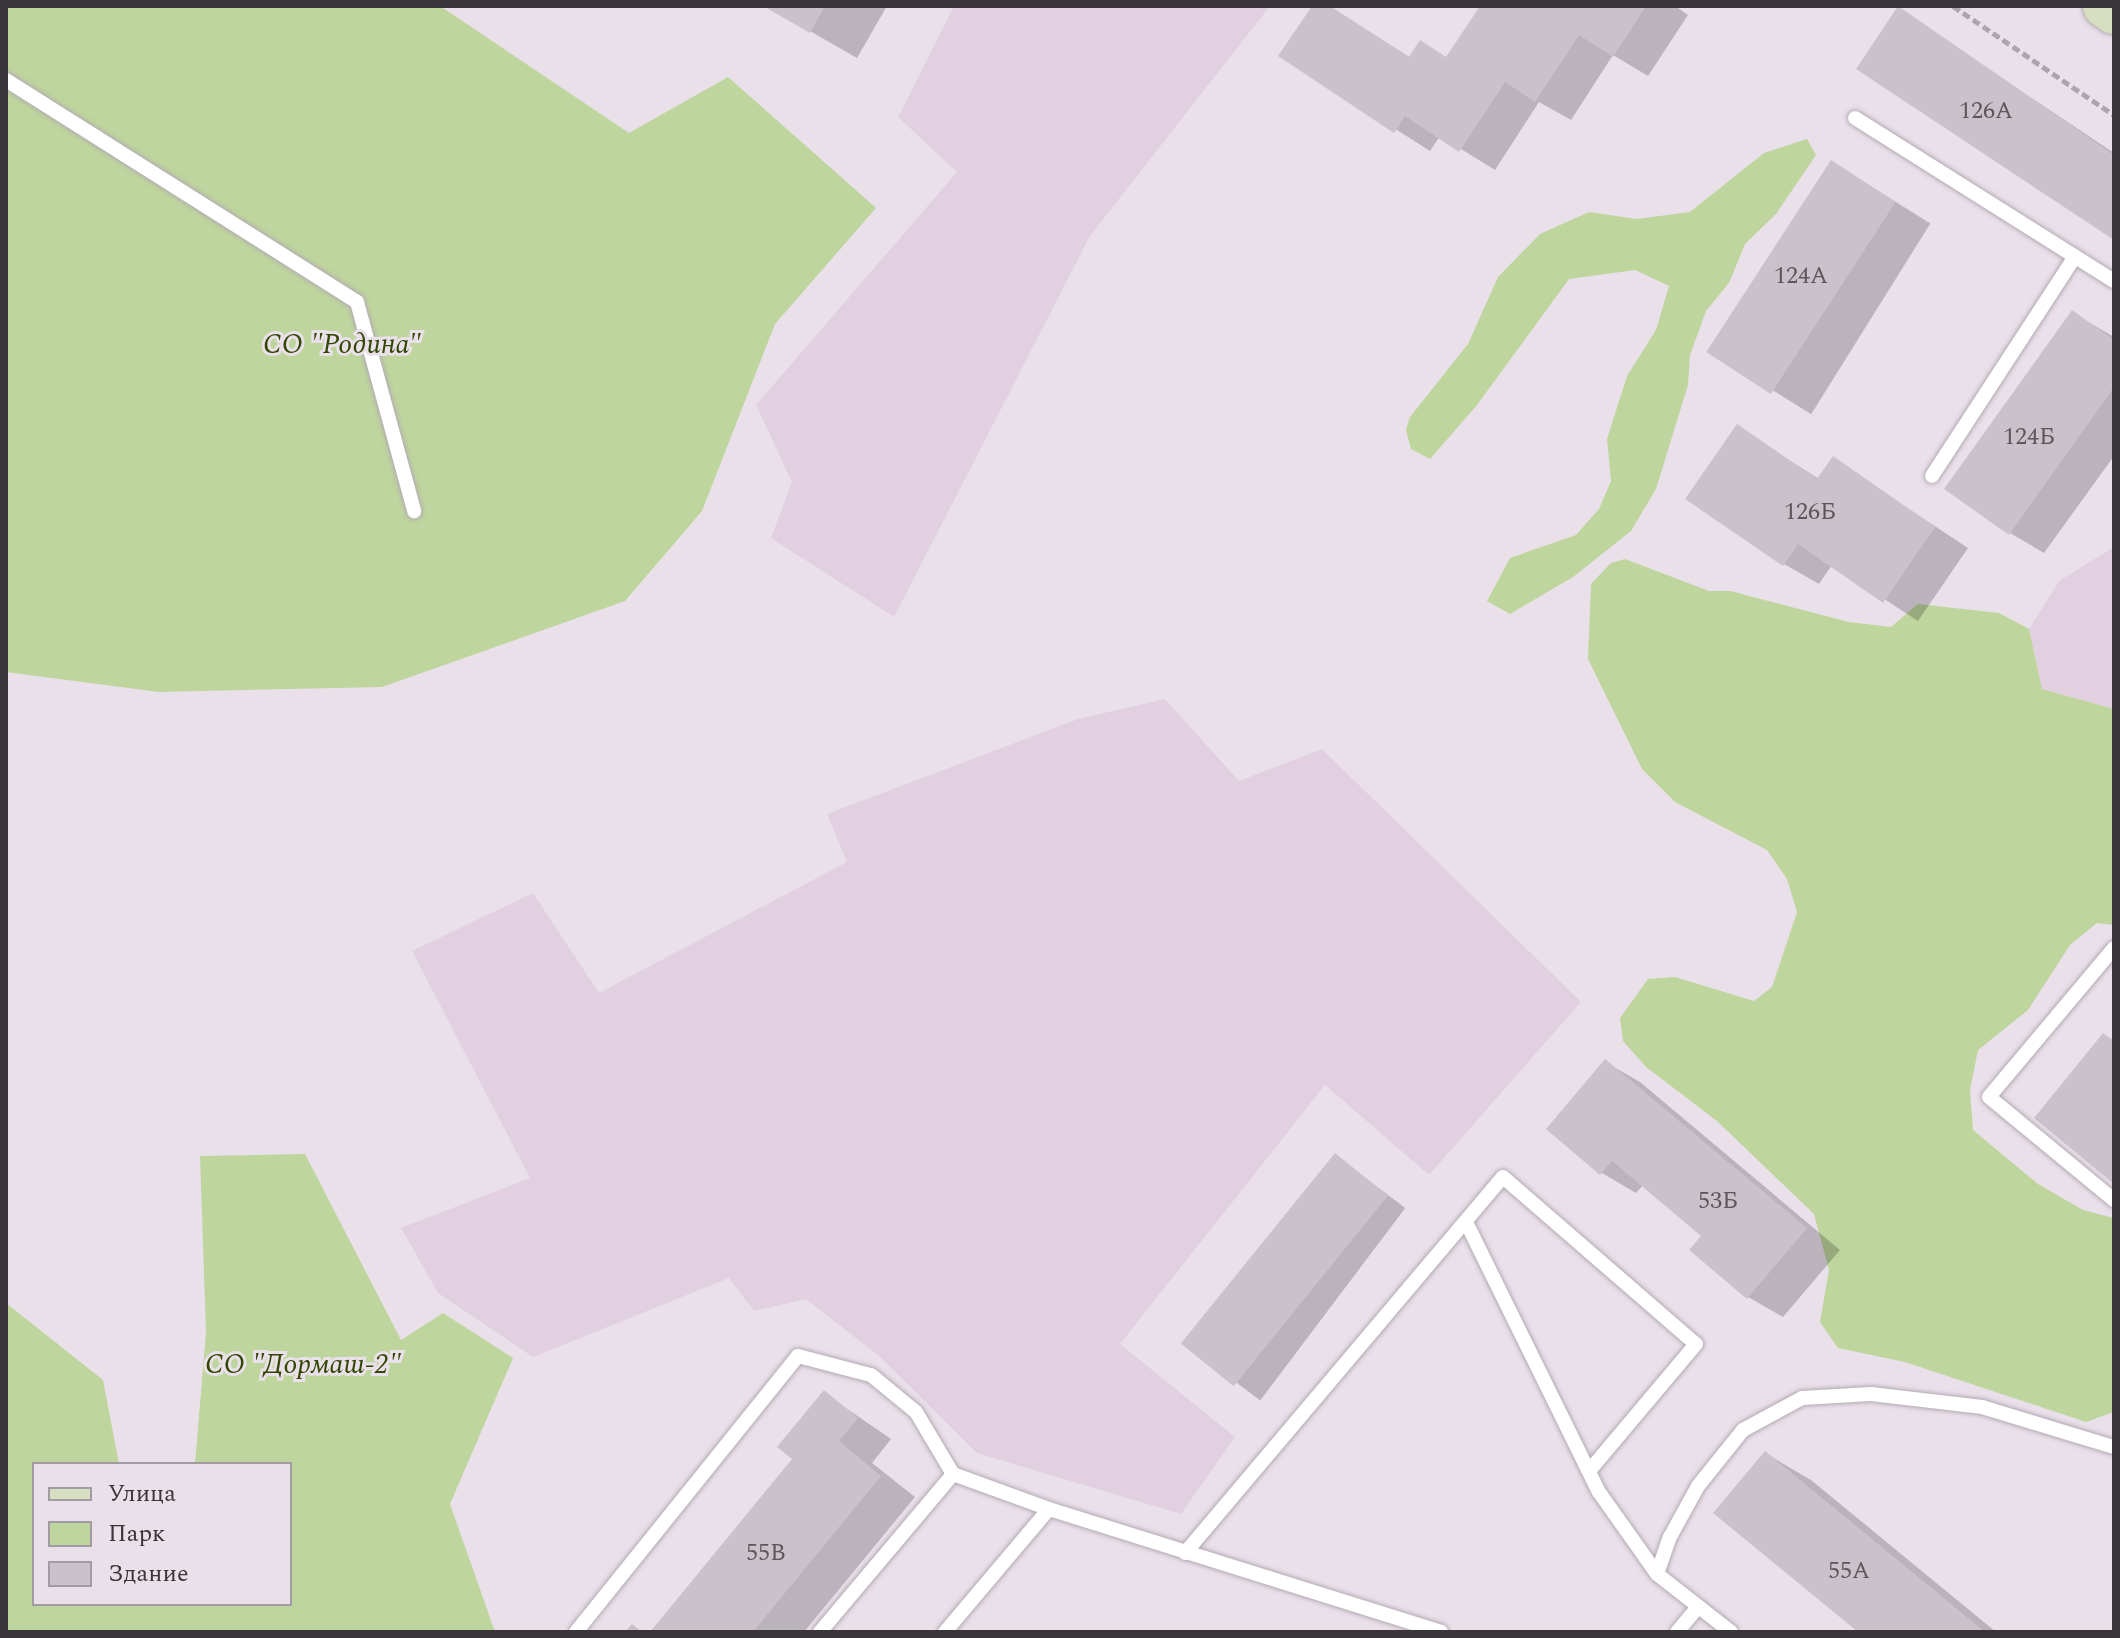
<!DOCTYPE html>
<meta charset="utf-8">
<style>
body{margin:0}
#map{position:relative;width:2120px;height:1638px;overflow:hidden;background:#eae0ea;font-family:Spectral,serif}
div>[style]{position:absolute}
.built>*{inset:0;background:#e1d1e0}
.green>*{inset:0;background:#bed59d}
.shadow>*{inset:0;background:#0003;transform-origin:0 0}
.building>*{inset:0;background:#cac1ca;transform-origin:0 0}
.path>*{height:5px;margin-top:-2.5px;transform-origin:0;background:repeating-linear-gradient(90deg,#ada5ad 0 8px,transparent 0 12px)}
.roads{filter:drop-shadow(0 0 2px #b3aab3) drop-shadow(0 0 2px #b3aab3)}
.lane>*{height:14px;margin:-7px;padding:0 7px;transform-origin:7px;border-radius:7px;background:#fff}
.secondary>*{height:42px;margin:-21px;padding:0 21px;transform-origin:21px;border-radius:21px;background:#d6e0c0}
span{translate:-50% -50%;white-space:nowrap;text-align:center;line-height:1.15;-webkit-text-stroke:6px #eae0ea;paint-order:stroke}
.number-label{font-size:24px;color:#5c575c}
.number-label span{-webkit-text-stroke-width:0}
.park-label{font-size:28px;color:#314600;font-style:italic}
.frame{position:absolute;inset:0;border:8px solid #383438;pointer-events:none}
.legend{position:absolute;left:32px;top:1462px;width:260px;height:144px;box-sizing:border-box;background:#eae0ea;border:2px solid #a39ba3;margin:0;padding:10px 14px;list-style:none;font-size:24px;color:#383438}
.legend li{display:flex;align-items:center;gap:16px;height:40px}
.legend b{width:40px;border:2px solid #a39ba3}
</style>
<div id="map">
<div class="built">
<i style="clip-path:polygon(954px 6px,1270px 6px,1090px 236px,894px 617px,771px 538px,792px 482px,756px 405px,957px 172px,898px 117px)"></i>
<i style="clip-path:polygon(2114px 547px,2114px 709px,2042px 689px,2029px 629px,2059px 581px)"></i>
<i style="clip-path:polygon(1165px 699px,1239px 781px,1322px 749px,1581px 1002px,1429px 1175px,1325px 1085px,1120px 1344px,1235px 1437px,1181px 1514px,977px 1453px,879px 1356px,806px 1299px,754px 1311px,729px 1278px,533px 1357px,438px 1293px,401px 1228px,530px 1178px,412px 951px,533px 893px,599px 993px,847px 862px,827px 814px,1078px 719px)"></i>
</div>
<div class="green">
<i style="clip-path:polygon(6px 6px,440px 6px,629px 133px,728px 77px,876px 208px,775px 324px,702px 511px,625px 601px,382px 687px,159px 692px,6px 672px)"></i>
<i style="clip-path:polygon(1807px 139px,1816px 155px,1776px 214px,1745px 244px,1729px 283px,1706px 311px,1690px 355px,1688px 385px,1656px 489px,1631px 531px,1573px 577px,1510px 614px,1487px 601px,1510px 558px,1576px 535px,1599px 509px,1611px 481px,1607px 439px,1627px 376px,1656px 330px,1669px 286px,1635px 270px,1569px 279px,1477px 405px,1430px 459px,1411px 449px,1406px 430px,1410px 417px,1468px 344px,1498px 277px,1540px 234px,1589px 212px,1637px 219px,1690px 212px,1764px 153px)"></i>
<i style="clip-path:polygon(1625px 559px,1709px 591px,1730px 591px,1849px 622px,1891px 627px,1918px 604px,1999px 613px,2029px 629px,2042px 689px,2114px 709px,2114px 925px,2097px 923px,2070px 945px,2028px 1010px,1978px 1050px,1970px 1090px,1973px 1130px,2038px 1184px,2083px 1210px,2114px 1218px,2114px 1412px,2086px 1422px,1905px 1362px,1838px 1348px,1820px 1322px,1829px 1270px,1814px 1214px,1717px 1121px,1646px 1067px,1623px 1041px,1620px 1018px,1648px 979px,1675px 977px,1754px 1001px,1772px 987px,1797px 912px,1787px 879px,1767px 850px,1675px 802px,1642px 769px,1588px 659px,1591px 584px,1611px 563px)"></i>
<i style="clip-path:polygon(305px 1154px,401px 1340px,443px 1313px,513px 1358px,450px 1504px,495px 1632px,6px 1632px,6px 1303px,103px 1380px,119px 1464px,34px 1464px,34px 1604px,290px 1604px,290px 1464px,195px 1464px,206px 1332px,200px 1156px)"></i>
</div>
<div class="shadow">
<i style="clip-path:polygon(766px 6px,887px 6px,857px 58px)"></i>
<i style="clip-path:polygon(1314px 6px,1328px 6px,1411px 58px,1448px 58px,1482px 6px,1675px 6px,1688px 15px,1648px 76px,1613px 55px,1571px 120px,1539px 102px,1495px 170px,1440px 136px,1430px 151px,1281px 56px)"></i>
<i style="clip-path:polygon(1898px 9px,2114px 153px,2114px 238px)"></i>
<i style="left:1832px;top:162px;width:116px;height:225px;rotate:32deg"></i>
<i style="clip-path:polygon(2073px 313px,2114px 337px,2114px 456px,2044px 553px,2010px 533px)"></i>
<i style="clip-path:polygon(1737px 427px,1819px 479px,1833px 459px,1968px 548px,1918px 621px,1832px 565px,1819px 584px,1784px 564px)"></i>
<i style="clip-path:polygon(1605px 1062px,1640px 1082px,1840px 1250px,1783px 1317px,1748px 1297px,1704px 1235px,1644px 1184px,1636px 1193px,1602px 1173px)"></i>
<i style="left:1335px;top:1155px;width:88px;height:241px;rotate:37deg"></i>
<i style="clip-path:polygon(824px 1393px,891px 1439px,872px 1463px,915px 1497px,804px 1632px,652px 1632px,795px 1459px)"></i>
<i style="clip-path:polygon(1765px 1453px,1811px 1480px,1996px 1632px,1861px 1632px)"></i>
</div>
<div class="building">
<i style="clip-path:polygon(763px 6px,825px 6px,810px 33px)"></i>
<i style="clip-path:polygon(1312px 6px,1330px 6px,1409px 57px,1420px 40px,1446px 57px,1480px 6px,1646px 6px,1613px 57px,1579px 35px,1535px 102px,1505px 82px,1459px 152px,1405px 116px,1394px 133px,1278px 56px)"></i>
<i style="clip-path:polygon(1898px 6px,2114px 155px,2114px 240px,1856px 69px)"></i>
<i style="left:1831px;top:160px;width:77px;height:229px;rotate:33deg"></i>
<i style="clip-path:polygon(2072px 310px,2114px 340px,2114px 387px,2009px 535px,1944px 489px)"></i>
<i style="clip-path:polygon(1737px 424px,1817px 479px,1833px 456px,1935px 527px,1883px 603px,1798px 544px,1783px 566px,1685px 499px)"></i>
<i style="clip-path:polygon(2103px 1033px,2114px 1041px,2114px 1184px,2034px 1118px)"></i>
<i style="clip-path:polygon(1605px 1059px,1807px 1228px,1747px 1299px,1689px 1250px,1701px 1236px,1612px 1161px,1600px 1175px,1546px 1129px)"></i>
<i style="left:1335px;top:1153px;width:68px;height:245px;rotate:39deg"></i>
<i style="clip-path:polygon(824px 1390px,858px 1418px,839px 1441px,881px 1476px,753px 1632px,650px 1632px,792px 1459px,777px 1447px)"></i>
<i style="clip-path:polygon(1765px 1451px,1985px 1632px,1858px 1632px,1713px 1513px)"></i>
<i style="clip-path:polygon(632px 1624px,642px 1632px,625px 1632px)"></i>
</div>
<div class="path">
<i style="left:1953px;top:6px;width:194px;rotate:34.1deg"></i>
</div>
<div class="roads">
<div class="lane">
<i style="left:6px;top:80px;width:415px;rotate:32.3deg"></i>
<i style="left:357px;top:302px;width:217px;rotate:74.7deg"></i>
<i style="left:1855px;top:118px;width:306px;rotate:32.2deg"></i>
<i style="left:1932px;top:476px;width:262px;rotate:-56.9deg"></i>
<i style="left:2114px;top:948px;width:194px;rotate:130deg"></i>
<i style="left:1989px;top:1097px;width:162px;rotate:39.5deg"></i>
<i style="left:1466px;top:1222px;width:301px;rotate:63.8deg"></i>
<i style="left:1599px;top:1492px;width:100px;rotate:54.7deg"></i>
<i style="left:1657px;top:1574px;width:94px;rotate:38.1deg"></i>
<i style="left:1185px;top:1553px;width:492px;rotate:-49.8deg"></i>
<i style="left:1503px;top:1177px;width:255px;rotate:40.9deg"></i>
<i style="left:1696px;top:1344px;width:166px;rotate:130.1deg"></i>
<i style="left:1657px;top:1574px;width:39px;rotate:-71deg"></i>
<i style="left:1670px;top:1537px;width:58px;rotate:-61.2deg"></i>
<i style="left:1698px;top:1486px;width:72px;rotate:-51.2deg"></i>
<i style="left:1743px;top:1430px;width:67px;rotate:-28.5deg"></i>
<i style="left:1802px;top:1398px;width:69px;rotate:-3.3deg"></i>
<i style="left:1871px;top:1394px;width:112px;rotate:6.7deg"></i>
<i style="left:1982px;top:1407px;width:138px;rotate:16.9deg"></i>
<i style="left:576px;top:1632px;width:354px;rotate:-51.2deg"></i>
<i style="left:798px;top:1356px;width:75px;rotate:14.6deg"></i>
<i style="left:871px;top:1375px;width:58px;rotate:39.4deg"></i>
<i style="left:916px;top:1412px;width:72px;rotate:59.2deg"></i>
<i style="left:953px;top:1474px;width:102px;rotate:20deg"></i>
<i style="left:820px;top:1632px;width:207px;rotate:-49.9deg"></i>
<i style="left:945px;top:1632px;width:161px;rotate:-49.8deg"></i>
<i style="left:1049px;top:1509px;width:411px;rotate:17.4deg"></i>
<i style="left:1677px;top:1632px;width:33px;rotate:-50deg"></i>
</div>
<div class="secondary">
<i style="left:2104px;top:6px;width:12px;rotate:35deg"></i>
</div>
</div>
<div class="number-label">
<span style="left:1986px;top:112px">126А</span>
<span style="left:1801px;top:277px">124А</span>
<span style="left:2029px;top:438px">124Б</span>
<span style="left:1810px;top:513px">126Б</span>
<span style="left:1718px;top:1202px">53Б</span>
<span style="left:766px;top:1554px">55В</span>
<span style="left:1849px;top:1572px">55А</span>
</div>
<div class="park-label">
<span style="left:342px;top:345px">СО "Родина"</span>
<span style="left:303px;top:1365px">СО "Дормаш-2"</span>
</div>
<div class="frame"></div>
<ul class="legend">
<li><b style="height:10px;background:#d6e0c0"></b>Улица</li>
<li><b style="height:22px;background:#bed59d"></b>Парк</li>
<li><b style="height:22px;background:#cac1ca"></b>Здание</li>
</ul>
</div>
